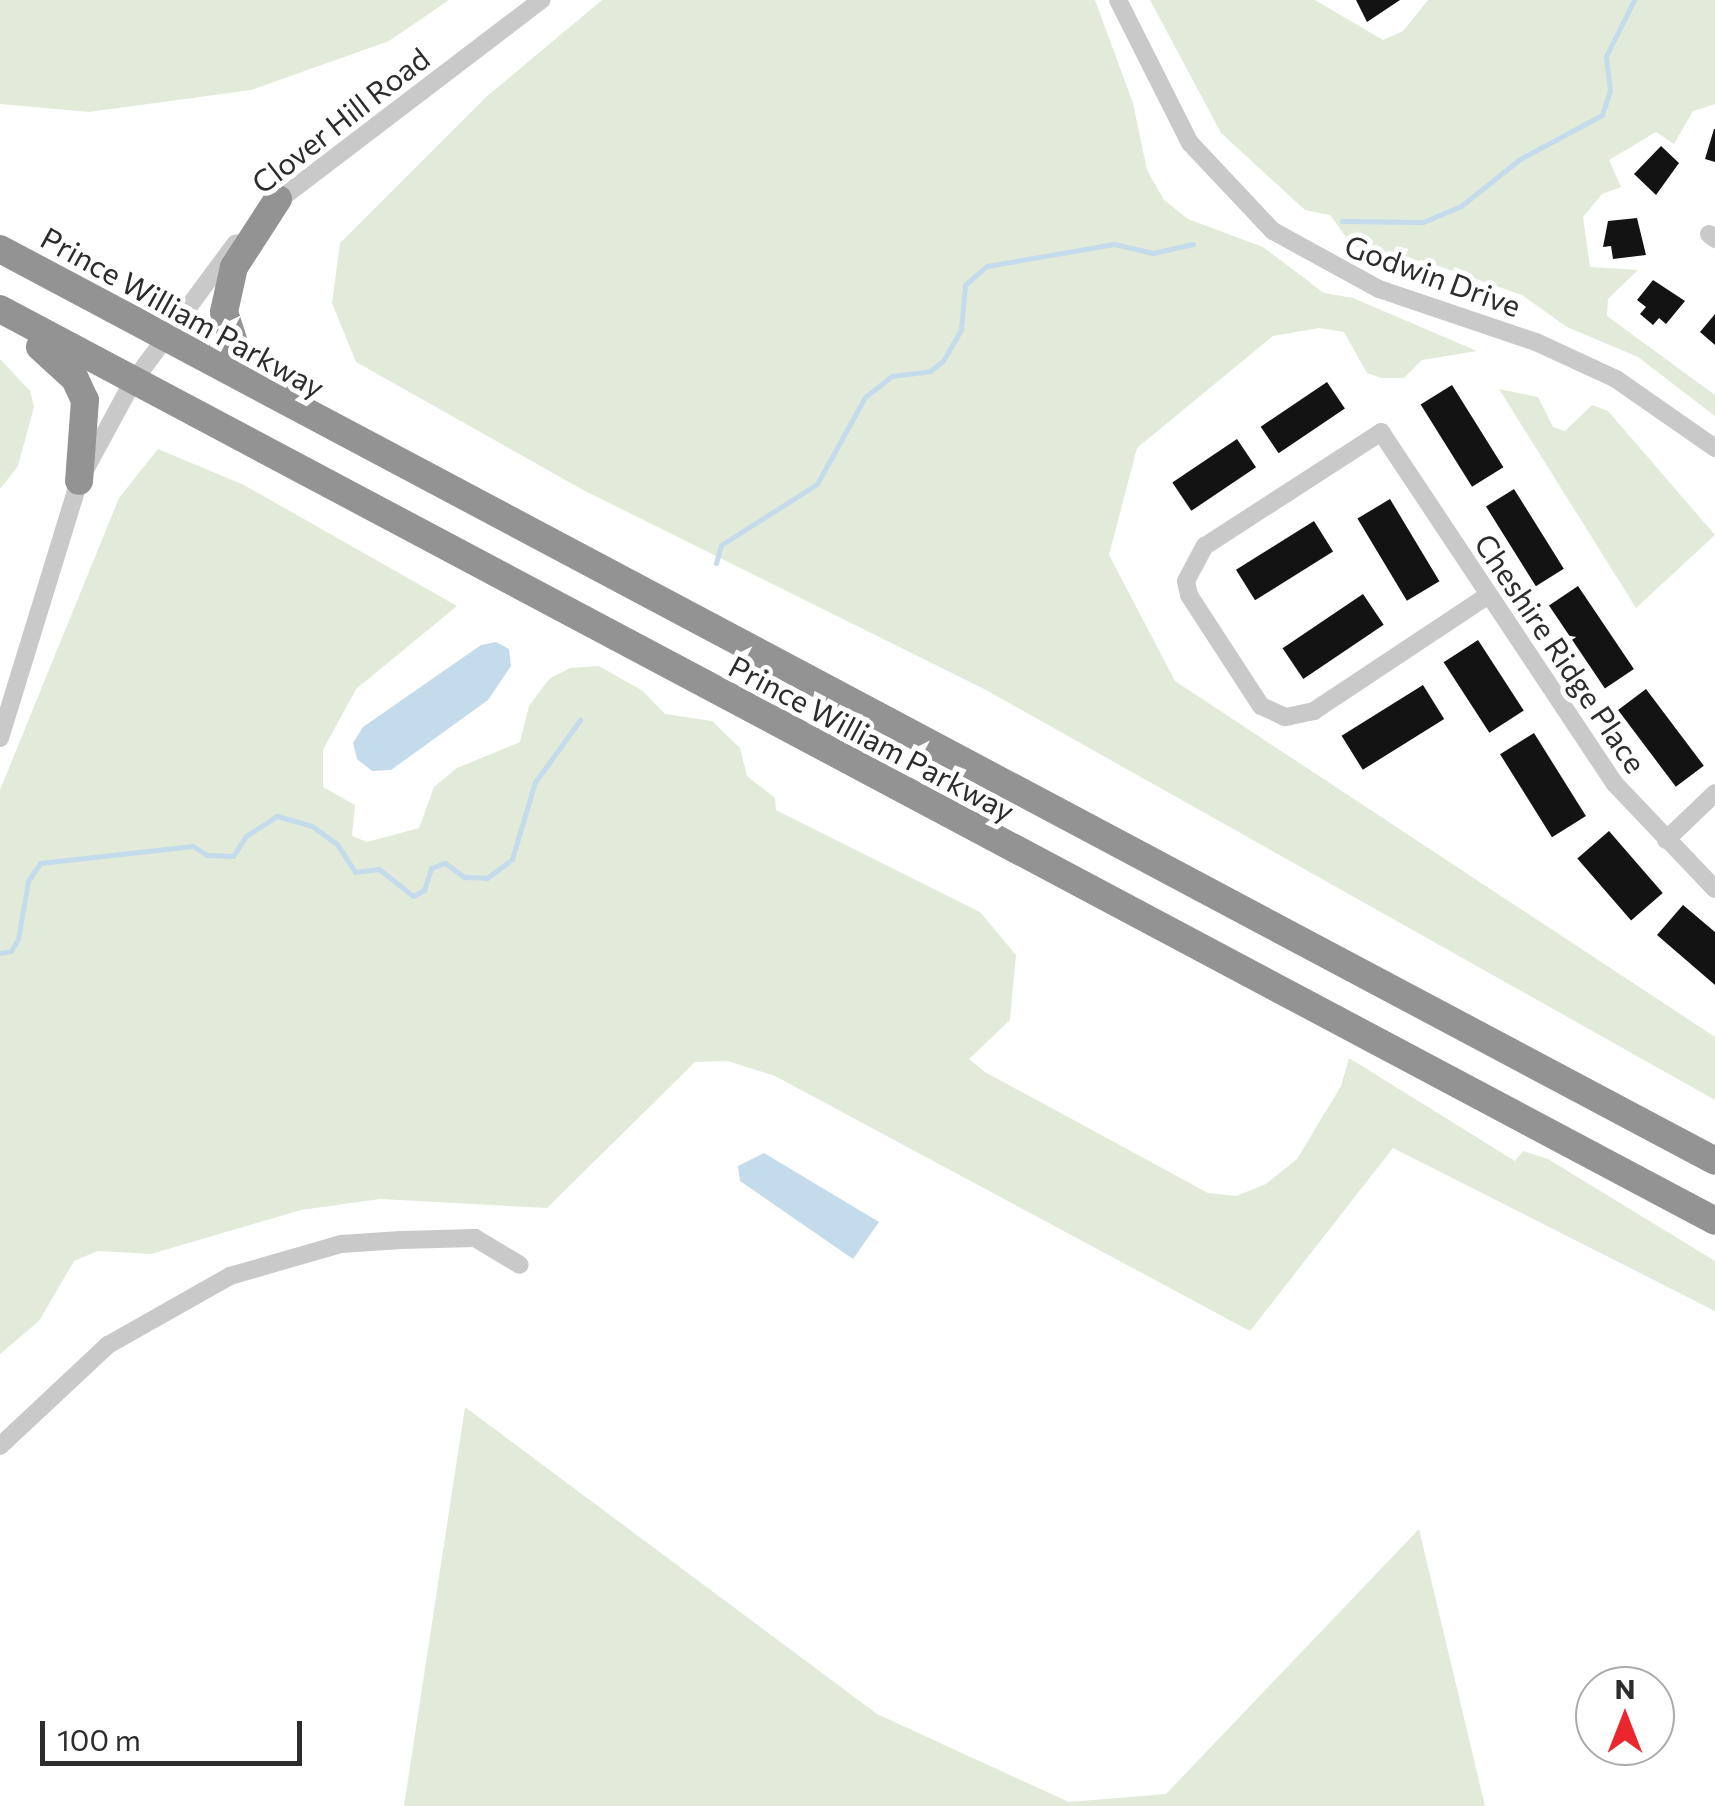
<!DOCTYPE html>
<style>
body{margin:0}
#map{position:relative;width:1715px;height:1806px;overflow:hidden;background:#fff;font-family:Commissioner,sans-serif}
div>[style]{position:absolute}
.green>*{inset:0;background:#e2ebd9}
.water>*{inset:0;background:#c4dbec}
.stream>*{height:5px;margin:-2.5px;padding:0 2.5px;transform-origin:2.5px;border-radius:2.5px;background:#c4dbec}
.building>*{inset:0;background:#131313;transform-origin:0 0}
.minor>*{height:18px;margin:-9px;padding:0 9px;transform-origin:9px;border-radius:9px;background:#c9c9c9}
.highway>*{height:28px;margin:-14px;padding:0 14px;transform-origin:14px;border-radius:14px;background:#939393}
span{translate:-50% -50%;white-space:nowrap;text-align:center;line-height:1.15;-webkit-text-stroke:10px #fff;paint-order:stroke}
.street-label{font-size:30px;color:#2c2c2c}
.north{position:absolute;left:1575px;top:1666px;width:100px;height:100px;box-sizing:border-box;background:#fff;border:2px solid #ababab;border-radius:50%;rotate:0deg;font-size:28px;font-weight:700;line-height:40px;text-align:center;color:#2c2c2c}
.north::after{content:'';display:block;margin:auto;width:35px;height:45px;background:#eb272e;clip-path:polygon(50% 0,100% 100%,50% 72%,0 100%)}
.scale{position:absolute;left:40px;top:1721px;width:262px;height:45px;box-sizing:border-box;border:5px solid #2c2c2c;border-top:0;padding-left:12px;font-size:30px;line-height:35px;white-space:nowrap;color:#2c2c2c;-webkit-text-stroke:8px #fff;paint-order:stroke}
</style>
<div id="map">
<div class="green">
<i style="clip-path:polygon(0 0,449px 0,389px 41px,251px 90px,89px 112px,0 104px)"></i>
<i style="clip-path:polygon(602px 0,1095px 0,1133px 103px,1147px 170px,1164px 200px,1188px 219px,1263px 247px,1324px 293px,1353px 298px,1477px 351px,1422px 360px,1404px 378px,1382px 378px,1367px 373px,1344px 332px,1319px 328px,1273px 336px,1137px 448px,1109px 555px,1175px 681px,1715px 1037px,1715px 1100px,986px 690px,583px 490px,356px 362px,332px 303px,340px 243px,485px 98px)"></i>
<i style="clip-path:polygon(1150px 0,1315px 0,1383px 40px,1403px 31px,1428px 0,1715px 0,1715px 104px,1693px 111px,1674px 144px,1656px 132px,1609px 160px,1621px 187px,1602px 194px,1583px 217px,1590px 267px,1638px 270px,1608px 299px,1607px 316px,1715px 395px,1715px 416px,1638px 357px,1567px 327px,1522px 295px,1421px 260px,1402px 267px,1351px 244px,1330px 215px,1305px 210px,1221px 133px)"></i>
<i style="clip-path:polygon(0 359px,30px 391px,34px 407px,18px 466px,0 489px)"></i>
<i style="clip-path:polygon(1499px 389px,1538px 397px,1553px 427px,1565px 431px,1592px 405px,1608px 411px,1715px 535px,1636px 608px)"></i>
<i style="clip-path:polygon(158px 449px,244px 485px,457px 606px,356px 689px,323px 750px,323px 787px,355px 805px,352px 836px,367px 842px,419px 828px,434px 787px,457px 768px,520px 742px,529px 706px,549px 679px,570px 668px,599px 666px,643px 691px,665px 714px,712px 721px,740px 748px,747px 776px,775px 798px,776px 810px,980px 912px,1016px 955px,1010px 1020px,969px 1059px,985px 1072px,1208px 1193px,1236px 1196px,1266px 1184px,1297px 1159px,1341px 1086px,1349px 1058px,1515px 1161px,1523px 1151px,1548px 1159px,1715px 1261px,1715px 1311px,1393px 1148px,1250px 1331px,775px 1076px,728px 1061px,695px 1062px,547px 1208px,380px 1199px,301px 1210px,151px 1254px,98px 1251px,74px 1261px,39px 1321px,0 1354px,0 790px,119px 498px)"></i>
<i style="clip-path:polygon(465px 1407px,877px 1714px,1069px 1802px,1166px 1794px,1419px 1529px,1485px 1806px,404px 1806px)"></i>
</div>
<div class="water">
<i style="clip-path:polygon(496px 642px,509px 649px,511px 666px,488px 700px,391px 770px,372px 771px,357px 759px,353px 743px,363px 727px,481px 645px)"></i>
<i style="clip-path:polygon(764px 1153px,879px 1222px,853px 1259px,740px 1181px,738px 1166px)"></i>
</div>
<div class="stream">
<i style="left:1342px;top:221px;width:81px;rotate:0.7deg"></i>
<i style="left:1423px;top:222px;width:41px;rotate:-22.8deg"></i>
<i style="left:1461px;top:206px;width:75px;rotate:-38.5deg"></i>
<i style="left:1520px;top:159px;width:93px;rotate:-28.2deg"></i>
<i style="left:1602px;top:115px;width:26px;rotate:-72deg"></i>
<i style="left:1610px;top:90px;width:34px;rotate:-97deg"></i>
<i style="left:1606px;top:56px;width:63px;rotate:-63.4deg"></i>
<i style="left:716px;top:563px;width:19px;rotate:-74deg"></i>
<i style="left:721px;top:545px;width:114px;rotate:-32.4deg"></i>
<i style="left:817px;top:484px;width:99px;rotate:-61.1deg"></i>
<i style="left:865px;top:397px;width:34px;rotate:-38deg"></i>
<i style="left:892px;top:376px;width:38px;rotate:-7deg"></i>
<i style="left:930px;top:371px;width:16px;rotate:-38deg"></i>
<i style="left:943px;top:361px;width:36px;rotate:-60deg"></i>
<i style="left:961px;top:330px;width:45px;rotate:-84.9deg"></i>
<i style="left:965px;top:285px;width:29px;rotate:-41deg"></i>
<i style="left:987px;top:266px;width:129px;rotate:-9.8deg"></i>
<i style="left:1114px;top:244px;width:40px;rotate:13deg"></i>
<i style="left:1153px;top:253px;width:41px;rotate:-12.7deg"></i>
<i style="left:0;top:953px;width:11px;rotate:-10deg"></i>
<i style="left:11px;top:951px;width:14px;rotate:-60deg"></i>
<i style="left:18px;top:939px;width:59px;rotate:-80.2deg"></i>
<i style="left:28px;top:881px;width:22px;rotate:-56deg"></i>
<i style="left:40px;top:863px;width:154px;rotate:-6.3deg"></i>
<i style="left:193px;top:846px;width:17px;rotate:33deg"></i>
<i style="left:207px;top:855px;width:26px;rotate:2deg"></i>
<i style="left:233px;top:856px;width:24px;rotate:-57deg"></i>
<i style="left:246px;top:836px;width:37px;rotate:-33deg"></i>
<i style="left:277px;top:816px;width:36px;rotate:16deg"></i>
<i style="left:312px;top:826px;width:31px;rotate:36deg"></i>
<i style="left:337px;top:844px;width:33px;rotate:57deg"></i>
<i style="left:355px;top:872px;width:24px;rotate:-7deg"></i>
<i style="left:379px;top:869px;width:43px;rotate:38.5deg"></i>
<i style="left:413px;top:896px;width:13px;rotate:-29deg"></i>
<i style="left:424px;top:890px;width:23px;rotate:-72deg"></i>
<i style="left:431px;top:868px;width:15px;rotate:-20deg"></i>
<i style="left:445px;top:863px;width:24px;rotate:36deg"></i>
<i style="left:464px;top:877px;width:23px;rotate:2deg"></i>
<i style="left:487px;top:878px;width:31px;rotate:-37deg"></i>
<i style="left:512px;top:859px;width:80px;rotate:-73.4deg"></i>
<i style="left:535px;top:782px;width:77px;rotate:-54deg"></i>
</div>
<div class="building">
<i style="clip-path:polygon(1356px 0,1400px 0,1367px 22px)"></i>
<i style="clip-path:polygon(1714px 129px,1715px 129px,1715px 162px,1705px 159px)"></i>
<i style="clip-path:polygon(1661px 146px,1679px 163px,1656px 195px,1634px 174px)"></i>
<i style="clip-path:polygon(1637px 218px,1646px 255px,1613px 259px,1611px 246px,1603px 247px,1608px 221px)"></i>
<i style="clip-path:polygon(1653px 280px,1685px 301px,1666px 324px,1659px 318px,1653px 325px,1640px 314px,1646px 307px,1637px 300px)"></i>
<i style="clip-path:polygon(1715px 314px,1715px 345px,1700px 332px)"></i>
<i style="left:1327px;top:382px;width:32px;height:80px;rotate:56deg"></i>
<i style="left:1452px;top:385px;width:97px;height:37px;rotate:58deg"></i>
<i style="left:1237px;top:439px;width:34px;height:78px;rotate:56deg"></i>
<i style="left:1514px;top:489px;width:94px;height:33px;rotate:58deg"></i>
<i style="left:1390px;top:499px;width:96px;height:38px;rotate:59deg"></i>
<i style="left:1314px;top:521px;width:36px;height:92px;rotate:58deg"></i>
<i style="left:1578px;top:586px;width:100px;height:35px;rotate:56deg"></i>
<i style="left:1363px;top:594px;width:37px;height:97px;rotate:56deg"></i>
<i style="left:1478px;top:640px;width:84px;height:41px;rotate:57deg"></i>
<i style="left:1423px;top:685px;width:40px;height:96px;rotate:58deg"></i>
<i style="left:1646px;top:689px;width:96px;height:35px;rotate:53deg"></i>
<i style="left:1534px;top:733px;width:98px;height:40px;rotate:58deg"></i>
<i style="left:1609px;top:831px;width:82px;height:42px;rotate:49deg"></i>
<i style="clip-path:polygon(1683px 905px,1715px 932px,1715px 985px,1657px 935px)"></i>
</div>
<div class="minor">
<i style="left:1118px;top:0;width:160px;rotate:63.3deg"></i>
<i style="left:1190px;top:143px;width:121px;rotate:46.7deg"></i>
<i style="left:1273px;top:231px;width:121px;rotate:28.7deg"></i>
<i style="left:1379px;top:289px;width:166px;rotate:18.7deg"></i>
<i style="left:1536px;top:342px;width:88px;rotate:24.8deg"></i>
<i style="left:1616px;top:379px;width:121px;rotate:34.9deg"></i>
<i style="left:271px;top:206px;width:340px;rotate:-37.3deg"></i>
<i style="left:1709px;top:234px;width:8px;rotate:40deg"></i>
<i style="left:1487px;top:596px;width:208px;rotate:146.4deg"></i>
<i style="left:1314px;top:711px;width:30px;rotate:168deg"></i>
<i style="left:1285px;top:717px;width:26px;rotate:-155deg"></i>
<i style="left:1261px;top:706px;width:132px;rotate:-123deg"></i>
<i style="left:1189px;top:595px;width:14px;rotate:-102deg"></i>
<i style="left:1186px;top:581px;width:40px;rotate:-62deg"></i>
<i style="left:1205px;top:546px;width:210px;rotate:-32.9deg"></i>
<i style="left:1381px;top:432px;width:423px;rotate:56.4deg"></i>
<i style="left:1615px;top:784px;width:145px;rotate:46.4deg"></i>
<i style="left:0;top:738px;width:269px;rotate:-72.9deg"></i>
<i style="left:79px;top:481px;width:111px;rotate:-61.6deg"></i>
<i style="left:132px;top:383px;width:174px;rotate:-53.4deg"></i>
<i style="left:1666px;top:840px;width:68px;rotate:-43.8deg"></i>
<i style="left:0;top:1446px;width:148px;rotate:-43.1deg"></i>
<i style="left:108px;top:1345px;width:140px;rotate:-29.5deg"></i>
<i style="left:230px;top:1276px;width:116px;rotate:-16.1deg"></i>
<i style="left:341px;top:1244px;width:60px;rotate:-3.8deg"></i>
<i style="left:401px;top:1240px;width:74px;rotate:-1.5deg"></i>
<i style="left:475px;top:1238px;width:52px;rotate:31deg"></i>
</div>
<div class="highway">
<i style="left:0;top:249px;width:1942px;rotate:28deg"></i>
<i style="left:0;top:309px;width:1942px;rotate:28deg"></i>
<i style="left:40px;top:347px;width:47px;rotate:42.4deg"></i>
<i style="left:75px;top:379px;width:23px;rotate:65deg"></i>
<i style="left:85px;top:400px;width:81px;rotate:94.2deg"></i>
<i style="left:270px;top:386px;width:47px;rotate:-134.1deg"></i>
<i style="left:237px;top:352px;width:42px;rotate:-108deg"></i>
<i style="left:224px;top:312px;width:46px;rotate:-77.5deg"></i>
<i style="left:234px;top:267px;width:81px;rotate:-57.1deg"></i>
</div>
<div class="street-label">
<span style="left:340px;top:120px;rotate:-38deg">Clover Hill Road</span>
<span style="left:1433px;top:275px;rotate:20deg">Godwin Drive</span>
<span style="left:183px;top:312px;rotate:29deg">Prince William Parkway</span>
<span style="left:1561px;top:653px;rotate:56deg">Cheshire Ridge Place</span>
<span style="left:872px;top:738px;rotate:28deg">Prince William Parkway</span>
</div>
<div class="north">N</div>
<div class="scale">100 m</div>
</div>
